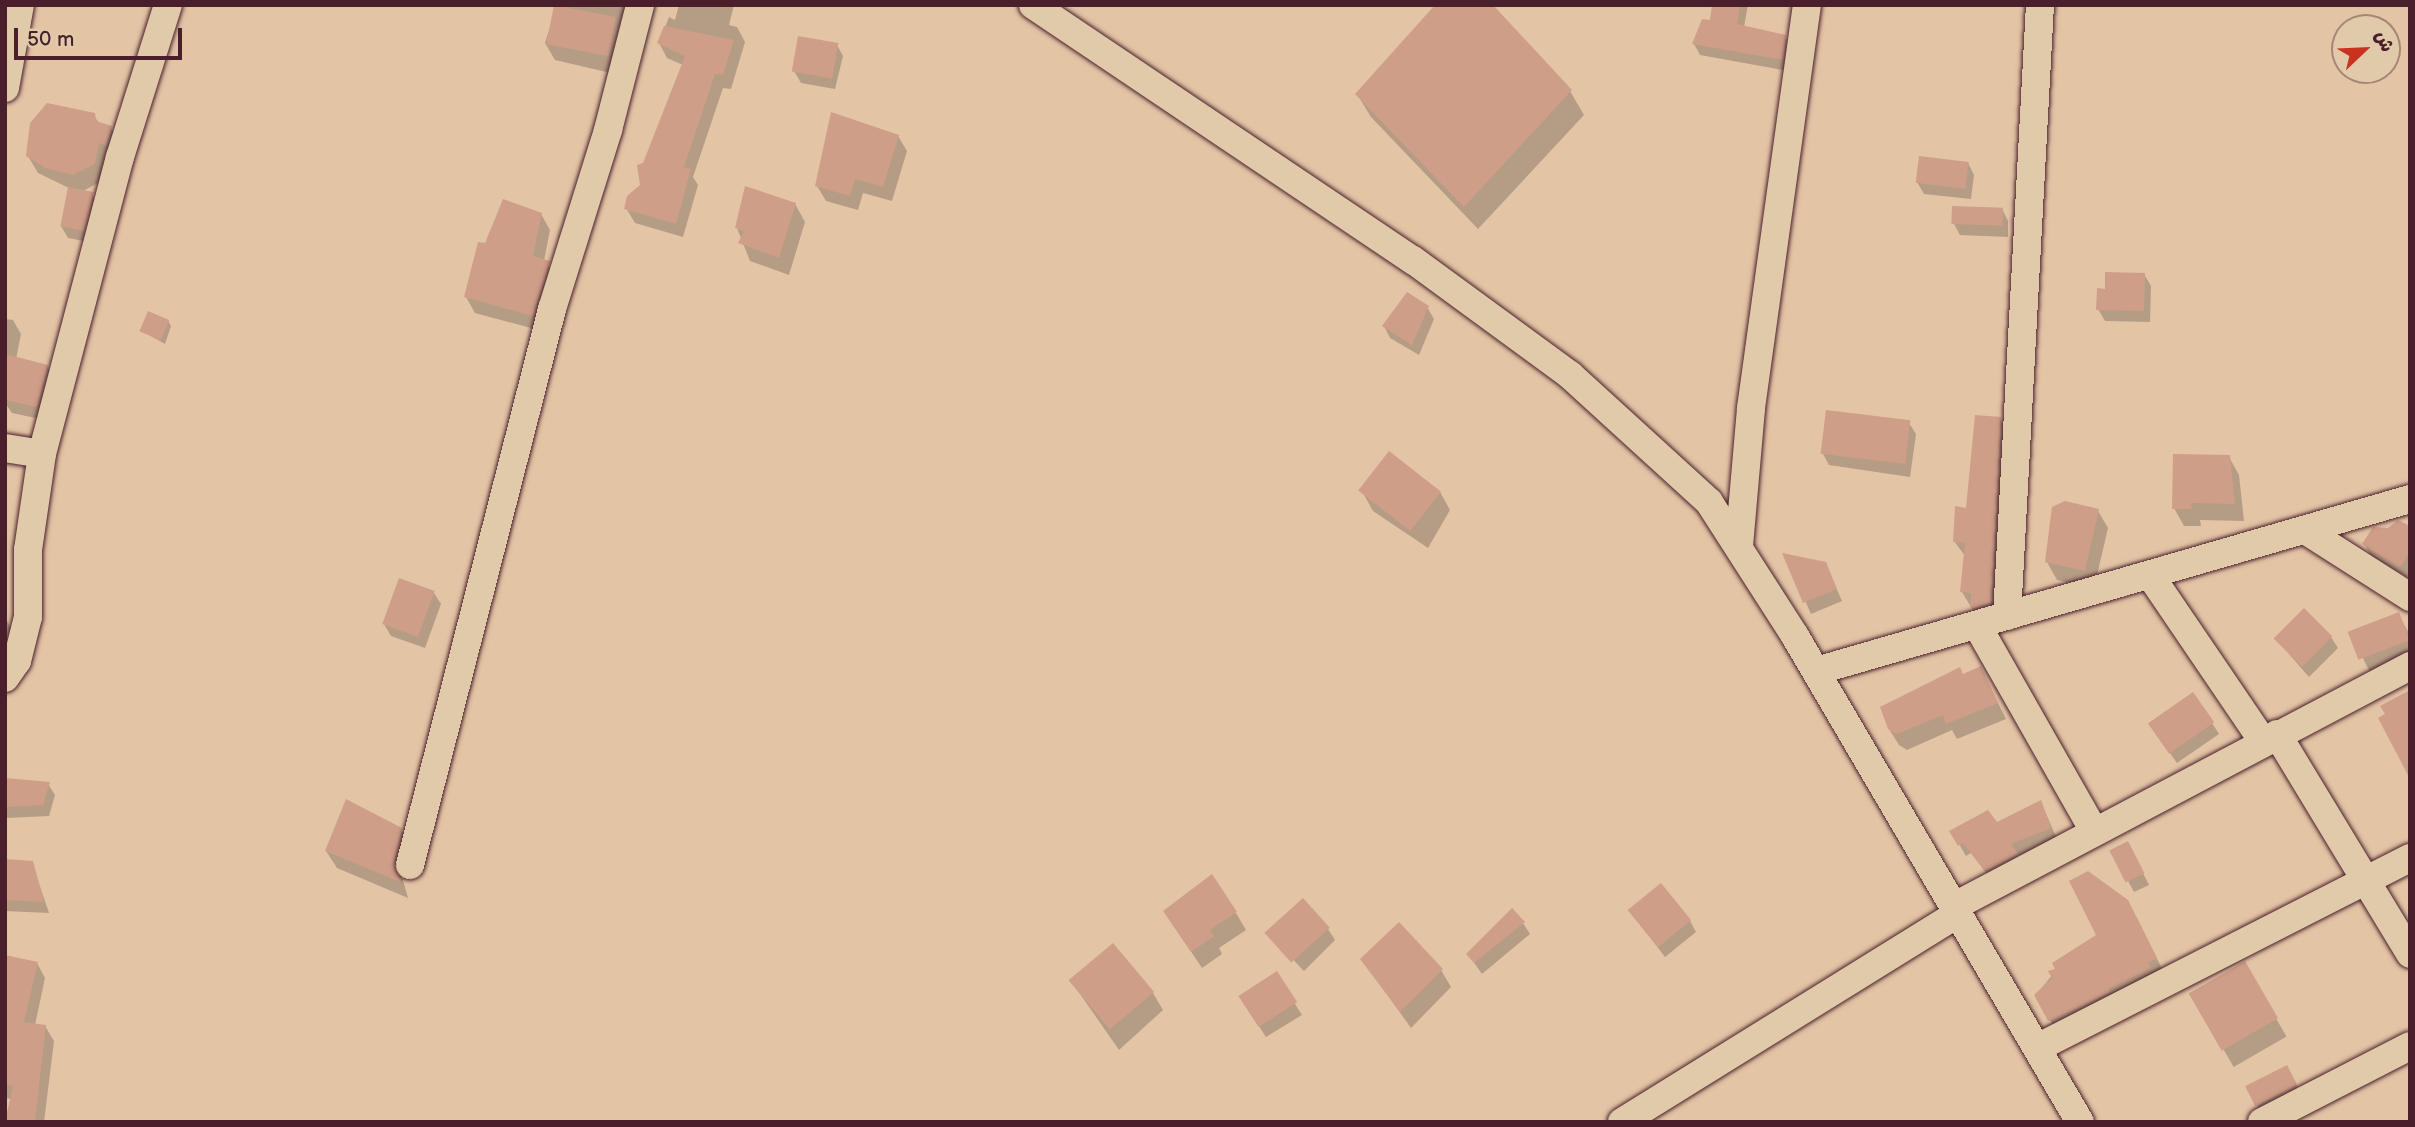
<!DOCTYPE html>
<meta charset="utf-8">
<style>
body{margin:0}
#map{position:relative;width:2415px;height:1127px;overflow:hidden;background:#e3c4a5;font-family:"Balsamiq Sans","Playpen Sans Arabic",sans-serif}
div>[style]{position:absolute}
.shadow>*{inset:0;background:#0003;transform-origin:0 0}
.building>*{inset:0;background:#cf9e88;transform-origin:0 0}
.roads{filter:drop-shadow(0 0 2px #4a1f2b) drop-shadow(0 0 2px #4a1f2b)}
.minor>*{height:28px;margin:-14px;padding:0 14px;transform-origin:14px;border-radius:14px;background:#e1caaa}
span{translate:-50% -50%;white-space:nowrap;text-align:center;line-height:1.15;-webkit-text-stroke:7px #e1caaa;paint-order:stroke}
.frame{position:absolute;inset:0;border:7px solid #4a1f2b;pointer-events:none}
.north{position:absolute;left:2331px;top:14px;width:70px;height:70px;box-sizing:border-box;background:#e1caaa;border:2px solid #a58677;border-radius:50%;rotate:67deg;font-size:19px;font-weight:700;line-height:28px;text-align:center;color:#4a1f2b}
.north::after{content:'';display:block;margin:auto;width:24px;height:32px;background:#c8321e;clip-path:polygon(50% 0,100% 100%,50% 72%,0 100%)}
.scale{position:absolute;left:14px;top:28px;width:168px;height:32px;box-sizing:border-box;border:4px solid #4a1f2b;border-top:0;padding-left:9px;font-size:21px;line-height:24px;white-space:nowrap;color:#4a1f2b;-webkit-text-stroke:5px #e1caaa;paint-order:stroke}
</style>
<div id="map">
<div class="shadow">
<i style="clip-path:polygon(557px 5px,644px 5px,615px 74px,555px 60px,545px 43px)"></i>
<i style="clip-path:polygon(679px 5px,734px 5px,729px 25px,737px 27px,745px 42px,731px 89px,723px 88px,693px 177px,698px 185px,683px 237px,635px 223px,626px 208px,641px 186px,645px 164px,683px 65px,667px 58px,659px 43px,669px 17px,675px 20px)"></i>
<i style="clip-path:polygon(1714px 5px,1748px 5px,1744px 27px,1785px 37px,1792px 48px,1788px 71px,1700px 55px,1694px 44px,1712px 22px)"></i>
<i style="clip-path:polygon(837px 45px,843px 56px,835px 89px,801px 83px,794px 71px)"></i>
<i style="clip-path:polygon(1570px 91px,1584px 115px,1478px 229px,1371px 117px,1357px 94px)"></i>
<i style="clip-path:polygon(832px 114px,898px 136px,907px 151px,892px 201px,863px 193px,858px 210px,826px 201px,817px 186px)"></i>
<i style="clip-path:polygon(94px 115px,99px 124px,111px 128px,121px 144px,104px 180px,81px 192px,92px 194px,99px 205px,89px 242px,68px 238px,61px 226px,69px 188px,38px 173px,28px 156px)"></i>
<i style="clip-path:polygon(1968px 163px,1974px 175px,1971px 199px,1924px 194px,1917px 182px)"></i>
<i style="clip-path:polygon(795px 204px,805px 222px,789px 275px,750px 261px,737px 228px)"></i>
<i style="clip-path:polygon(2002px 209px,2008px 221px,2008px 237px,1960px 235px,1954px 224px)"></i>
<i style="clip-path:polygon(541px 214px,550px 230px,544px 261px,558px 278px,542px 331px,475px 313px,466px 297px,486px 245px)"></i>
<i style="clip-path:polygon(2144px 274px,2151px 286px,2150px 322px,2105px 321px,2098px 309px)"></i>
<i style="clip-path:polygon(1427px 307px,1434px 319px,1419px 355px,1390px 338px,1384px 326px)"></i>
<i style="clip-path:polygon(5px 319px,13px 320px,21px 334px,16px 359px,47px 366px,55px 380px,45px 420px,12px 413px,5px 403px)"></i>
<i style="clip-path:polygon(168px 321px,171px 326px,165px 344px,142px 331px)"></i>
<i style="clip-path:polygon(2000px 418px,2009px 433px,1998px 618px,1980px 622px,1962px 592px,1965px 556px,1954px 541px)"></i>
<i style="clip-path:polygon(1909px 423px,1916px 434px,1910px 477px,1829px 465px,1823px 454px)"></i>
<i style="clip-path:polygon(2229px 457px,2239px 475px,2244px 521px,2200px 520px,2201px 526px,2184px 526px,2174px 508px)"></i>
<i style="clip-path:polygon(1440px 492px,1450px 510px,1428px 548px,1373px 511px,1363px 493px)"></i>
<i style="clip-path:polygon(2053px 508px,2098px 511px,2108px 528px,2094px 588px,2057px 580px,2047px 562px)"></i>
<i style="clip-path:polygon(2410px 528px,2410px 572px,2407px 577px,2371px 556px,2364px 544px)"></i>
<i style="clip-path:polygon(1785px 555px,1825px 563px,1842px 601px,1811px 614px)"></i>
<i style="clip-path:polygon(434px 593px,441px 604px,425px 648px,391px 636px,384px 624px)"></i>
<i style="clip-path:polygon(2398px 614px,2410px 635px,2410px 655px,2371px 674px,2352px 637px)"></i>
<i style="clip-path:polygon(5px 618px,12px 629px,5px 668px)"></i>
<i style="clip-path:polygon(2331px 637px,2338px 648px,2309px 677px,2276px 639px)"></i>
<i style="clip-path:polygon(1981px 669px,2006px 719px,1957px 739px,1952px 730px,1907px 750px,1899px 745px,1889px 729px,1963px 676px)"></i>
<i style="clip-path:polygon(2212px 723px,2219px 734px,2177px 763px,2157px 735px)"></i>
<i style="clip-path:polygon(5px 780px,48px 784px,55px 795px,49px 816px,5px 818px)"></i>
<i style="clip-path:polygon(2041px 802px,2057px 839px,2017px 856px,2023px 866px,1993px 882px,1971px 853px,1966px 856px,1952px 832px,1996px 825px)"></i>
<i style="clip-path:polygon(401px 829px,411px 847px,403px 880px,408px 898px,337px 868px,326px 851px)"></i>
<i style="clip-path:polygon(2134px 855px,2149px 885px,2134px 892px,2128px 881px)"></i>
<i style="clip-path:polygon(5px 861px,32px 863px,49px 913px,5px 911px)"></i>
<i style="clip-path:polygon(1630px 911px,1690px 921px,1696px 932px,1665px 957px)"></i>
<i style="clip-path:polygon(1236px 913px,1246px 930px,1219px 948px,1222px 954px,1202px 968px,1176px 929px)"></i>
<i style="clip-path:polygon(2137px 918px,2165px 975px,2059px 1036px,2036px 995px,2057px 969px,2098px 936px)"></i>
<i style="clip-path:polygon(1523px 923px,1530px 934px,1482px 974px,1468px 954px)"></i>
<i style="clip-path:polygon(1328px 929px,1335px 940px,1304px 971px,1268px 934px)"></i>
<i style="clip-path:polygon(5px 957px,37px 963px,45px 978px,35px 1025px,45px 1026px,54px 1041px,44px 1122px,5px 1122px,11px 1099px,5px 1098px)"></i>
<i style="clip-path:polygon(1362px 959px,1441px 970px,1451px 987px,1411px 1028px)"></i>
<i style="left:2244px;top:963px;width:85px;height:61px;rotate:60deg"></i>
<i style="clip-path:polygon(1276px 974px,1302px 1015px,1266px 1037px,1247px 1008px)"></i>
<i style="clip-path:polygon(1071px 981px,1153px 993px,1163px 1010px,1119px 1050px)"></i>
<i style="clip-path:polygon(2293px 1078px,2302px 1097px,2263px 1117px,2257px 1106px)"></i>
</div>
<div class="building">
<i style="left:554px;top:5px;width:63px;height:40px;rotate:11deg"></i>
<i style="clip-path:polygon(1435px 5px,1493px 5px,1572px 90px,1464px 207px,1355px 94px)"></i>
<i style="clip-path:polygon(1712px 5px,1740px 5px,1737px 24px,1786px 35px,1783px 60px,1692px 44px,1702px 19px,1710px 20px)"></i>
<i style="clip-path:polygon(664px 26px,734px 40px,723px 75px,715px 74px,684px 167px,691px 169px,676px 224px,624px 209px,627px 196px,640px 185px,637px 165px,643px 163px,685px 56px,657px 43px)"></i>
<i style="left:798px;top:36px;width:41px;height:36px;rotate:10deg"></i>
<i style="clip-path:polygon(47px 103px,95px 113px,96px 121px,112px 126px,106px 145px,99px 143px,95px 164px,73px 175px,45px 168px,26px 156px,30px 123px)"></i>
<i style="clip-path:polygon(831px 112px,899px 135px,883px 187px,855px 179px,850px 196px,815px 186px)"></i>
<i style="left:1919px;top:156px;width:50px;height:27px;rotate:7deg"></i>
<i style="clip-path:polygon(745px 186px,796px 203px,779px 258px,738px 243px,744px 231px,735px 228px)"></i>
<i style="left:68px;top:187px;width:26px;height:40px;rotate:11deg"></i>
<i style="clip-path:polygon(503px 199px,542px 213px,533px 256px,550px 261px,533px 316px,464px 297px,478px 242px,485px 243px)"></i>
<i style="left:1952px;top:206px;width:51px;height:18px;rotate:2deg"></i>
<i style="clip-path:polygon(2105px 272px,2145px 273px,2144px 311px,2096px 310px,2097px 288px,2105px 289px)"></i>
<i style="clip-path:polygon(1407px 292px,1429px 306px,1412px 345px,1382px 326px)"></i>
<i style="left:148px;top:311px;width:23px;height:22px;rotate:23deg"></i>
<i style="clip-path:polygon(5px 354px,48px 365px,37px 407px,5px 400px)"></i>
<i style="left:1826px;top:410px;width:85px;height:44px;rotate:7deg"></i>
<i style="clip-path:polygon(1975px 415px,2001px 417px,1991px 603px,1974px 608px,1970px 607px,1971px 593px,1960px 592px,1965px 543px,1953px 542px,1955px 506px,1966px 508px)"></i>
<i style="left:1389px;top:451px;width:66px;height:50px;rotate:38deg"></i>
<i style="clip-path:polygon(2173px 454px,2230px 455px,2235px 504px,2191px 503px,2192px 509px,2172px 509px)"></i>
<i style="clip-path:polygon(2065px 501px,2099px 509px,2085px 571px,2045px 562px,2052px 507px)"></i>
<i style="clip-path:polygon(2398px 520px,2410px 526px,2410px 551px,2400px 567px,2362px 544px,2373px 527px,2388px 528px)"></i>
<i style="clip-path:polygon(1782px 553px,1826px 562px,1837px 589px,1803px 603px)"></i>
<i style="left:399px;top:578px;width:38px;height:49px;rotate:20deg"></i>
<i style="left:2304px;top:608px;width:40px;height:43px;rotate:45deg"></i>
<i style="left:2399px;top:612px;width:30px;height:55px;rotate:69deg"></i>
<i style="clip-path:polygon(1981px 666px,1998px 703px,1946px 724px,1943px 715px,1897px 734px,1888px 729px,1880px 707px,1960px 667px,1963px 674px)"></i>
<i style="clip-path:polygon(2410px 690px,2410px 779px,2378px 718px,2385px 714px,2380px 706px)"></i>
<i style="left:2193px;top:692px;width:37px;height:55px;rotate:55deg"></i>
<i style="clip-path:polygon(5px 778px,50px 782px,43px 805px,5px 807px)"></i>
<i style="clip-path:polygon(346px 799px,402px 828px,394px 862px,400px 882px,325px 851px)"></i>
<i style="clip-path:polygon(2041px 800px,2051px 828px,2011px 844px,2018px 854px,1985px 871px,1963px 843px,1958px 846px,1949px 831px,1988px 810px,1997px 822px)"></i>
<i style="left:2128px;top:841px;width:36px;height:21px;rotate:63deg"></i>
<i style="clip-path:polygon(5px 859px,33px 861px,44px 902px,5px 900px)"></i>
<i style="clip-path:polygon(2088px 871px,2128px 900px,2157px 958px,2148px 963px,2150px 968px,2108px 989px,2110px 992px,2048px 1021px,2034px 995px,2052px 978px,2048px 971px,2055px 969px,2052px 963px,2096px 935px,2069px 881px)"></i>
<i style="clip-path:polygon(1212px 874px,1237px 912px,1210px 930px,1214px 936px,1191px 952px,1163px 911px)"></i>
<i style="left:1661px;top:883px;width:48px;height:43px;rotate:51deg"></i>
<i style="left:1303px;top:898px;width:40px;height:52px;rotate:48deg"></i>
<i style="clip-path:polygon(1512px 908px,1525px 922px,1474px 963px,1466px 954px)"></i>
<i style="clip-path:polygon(1399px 922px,1443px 969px,1400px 1012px,1360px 959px)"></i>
<i style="left:1113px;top:943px;width:64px;height:58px;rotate:50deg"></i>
<i style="clip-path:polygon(5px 955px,38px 962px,24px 1022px,46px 1025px,35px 1122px,5px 1122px,13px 1086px,5px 1085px)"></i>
<i style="left:2245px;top:961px;width:66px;height:65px;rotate:60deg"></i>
<i style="left:1277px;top:971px;width:37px;height:46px;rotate:57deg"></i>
<i style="left:2287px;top:1065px;width:22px;height:47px;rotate:63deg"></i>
</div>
<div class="roads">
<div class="minor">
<i style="left:1033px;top:5px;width:458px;rotate:33.9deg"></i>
<i style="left:1413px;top:260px;width:195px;rotate:36.2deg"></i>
<i style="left:1570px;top:375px;width:188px;rotate:42.4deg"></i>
<i style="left:1709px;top:502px;width:159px;rotate:57.3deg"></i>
<i style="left:1795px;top:636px;width:563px;rotate:59.61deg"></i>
<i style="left:5px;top:88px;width:84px;rotate:-79.8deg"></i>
<i style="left:5px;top:448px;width:37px;rotate:9deg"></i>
<i style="left:2305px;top:530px;width:125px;rotate:32.5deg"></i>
<i style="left:1739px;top:546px;width:139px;rotate:-85deg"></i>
<i style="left:1751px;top:408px;width:407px;rotate:-82.1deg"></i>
<i style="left:2150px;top:575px;width:201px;rotate:55.8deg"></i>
<i style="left:2007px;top:616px;width:612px;rotate:-86.91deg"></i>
<i style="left:1977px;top:625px;width:237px;rotate:60.4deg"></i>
<i style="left:1816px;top:671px;width:618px;rotate:-16.15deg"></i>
<i style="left:5px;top:678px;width:21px;rotate:-55deg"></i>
<i style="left:17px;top:661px;width:45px;rotate:-76deg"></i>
<i style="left:28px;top:617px;width:67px;rotate:-90deg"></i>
<i style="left:28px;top:550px;width:97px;rotate:-81.7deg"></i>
<i style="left:42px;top:454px;width:307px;rotate:-75.3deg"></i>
<i style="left:120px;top:157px;width:159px;rotate:-72.5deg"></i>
<i style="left:2277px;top:734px;width:257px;rotate:58.8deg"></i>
<i style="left:410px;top:865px;width:574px;rotate:-75.67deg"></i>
<i style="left:552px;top:309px;width:188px;rotate:-72.6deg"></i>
<i style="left:608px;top:130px;width:129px;rotate:-75.6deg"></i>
<i style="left:1953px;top:907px;width:517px;rotate:-27.81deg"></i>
<i style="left:2037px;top:1048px;width:419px;rotate:-27deg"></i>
<i style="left:1622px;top:1122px;width:395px;rotate:-31.8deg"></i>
<i style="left:2262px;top:1122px;width:166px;rotate:-27.2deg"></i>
</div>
</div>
<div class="frame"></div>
<div class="north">ش</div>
<div class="scale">50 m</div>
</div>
